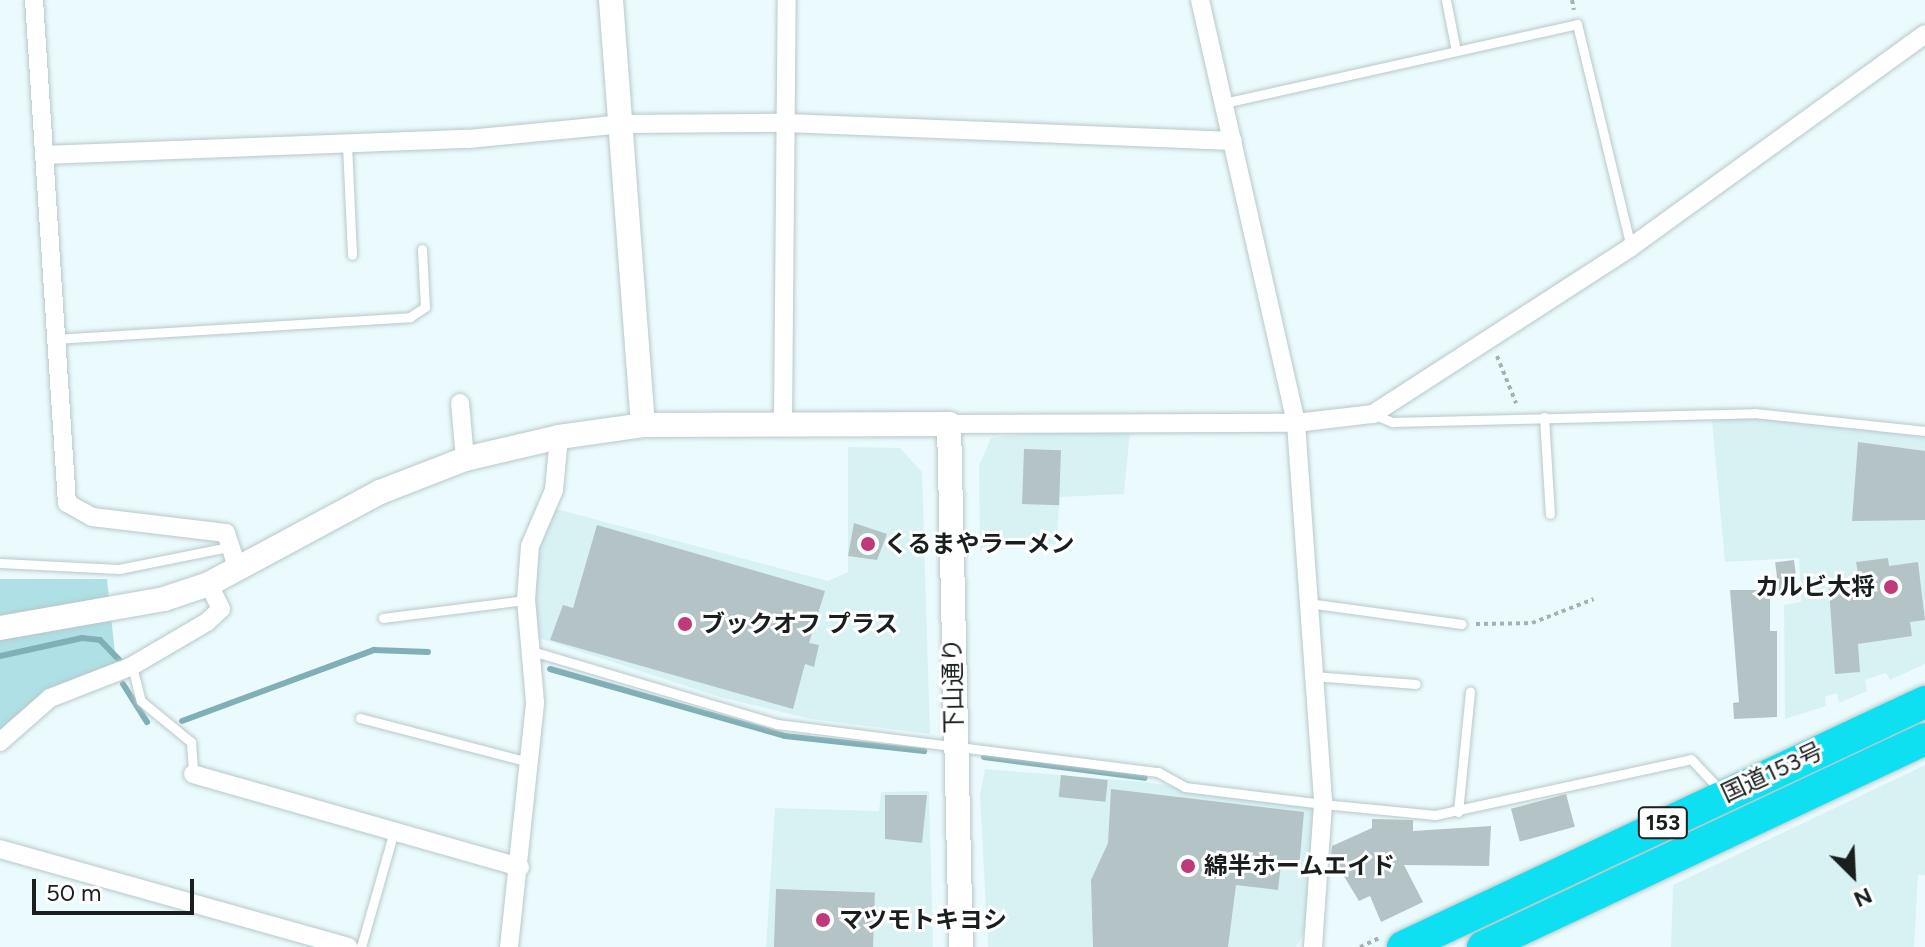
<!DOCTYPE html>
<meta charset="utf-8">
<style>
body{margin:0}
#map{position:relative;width:1925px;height:947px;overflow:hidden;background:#ebfbfd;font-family:Figtree,"Noto Sans JP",sans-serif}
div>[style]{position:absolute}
.built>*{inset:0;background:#d8f2f4}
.green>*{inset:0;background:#afe0e5}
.stream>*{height:6px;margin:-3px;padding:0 3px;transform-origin:3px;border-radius:3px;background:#80afb5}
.building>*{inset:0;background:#b4c3c5;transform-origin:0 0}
.path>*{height:4px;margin-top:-2px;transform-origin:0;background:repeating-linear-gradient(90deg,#a5b1b3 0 4px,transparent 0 8px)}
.roads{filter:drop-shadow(0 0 2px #b8c8c9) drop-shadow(0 0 2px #b8c8c9)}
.lane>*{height:9px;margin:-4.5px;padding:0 4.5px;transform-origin:4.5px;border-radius:4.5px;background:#fff}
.street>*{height:18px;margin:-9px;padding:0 9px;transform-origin:9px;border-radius:9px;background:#fff}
.secondary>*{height:24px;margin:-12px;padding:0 12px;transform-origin:12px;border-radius:12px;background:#fff}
.highway>*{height:32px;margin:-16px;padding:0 16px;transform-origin:16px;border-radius:16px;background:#0fe0f1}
.dots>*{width:22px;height:22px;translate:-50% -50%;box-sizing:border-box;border:4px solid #fff;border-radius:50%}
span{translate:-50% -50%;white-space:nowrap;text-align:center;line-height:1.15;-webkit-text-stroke:6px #fff;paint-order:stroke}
.shield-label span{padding:2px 6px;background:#fff;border:2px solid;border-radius:6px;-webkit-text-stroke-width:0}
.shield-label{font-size:22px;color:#191e1f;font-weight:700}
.poi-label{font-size:24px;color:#191e1f;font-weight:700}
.left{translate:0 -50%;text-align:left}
.right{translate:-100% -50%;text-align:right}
.street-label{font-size:24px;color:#191e1f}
.north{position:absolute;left:1813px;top:835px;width:80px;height:80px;-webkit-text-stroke:6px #fff;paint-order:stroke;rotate:156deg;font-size:22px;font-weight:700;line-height:32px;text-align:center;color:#191e1f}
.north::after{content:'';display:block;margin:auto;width:28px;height:36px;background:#191e1f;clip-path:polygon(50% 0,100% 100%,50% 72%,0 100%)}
.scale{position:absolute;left:32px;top:879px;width:162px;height:36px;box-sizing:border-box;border:4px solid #191e1f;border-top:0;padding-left:10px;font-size:24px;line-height:28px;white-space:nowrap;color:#191e1f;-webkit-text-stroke:6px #fff;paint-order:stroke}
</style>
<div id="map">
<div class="built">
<i style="clip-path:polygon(1758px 416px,1925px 437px,1925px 664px,1890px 680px,1886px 673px,1865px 680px,1867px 691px,1839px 703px,1837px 693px,1825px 697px,1826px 706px,1785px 719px,1784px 605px,1801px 602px,1799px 558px,1725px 562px,1712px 421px)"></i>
<i style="clip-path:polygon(1062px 429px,1130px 430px,1124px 494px,1060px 497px,1056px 544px,980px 551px,979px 466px,991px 438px)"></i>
<i style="clip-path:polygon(848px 447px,900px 448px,922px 472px,930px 734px,811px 719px,720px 697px,539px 638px,532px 603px,538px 547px,556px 509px,828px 581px,848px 572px)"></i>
<i style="clip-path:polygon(1925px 765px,1925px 875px,1918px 875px,1914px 947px,1671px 947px,1673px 885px)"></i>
<i style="clip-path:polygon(985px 769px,1144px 782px,1315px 808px,1305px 932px,1296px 947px,988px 947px,980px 795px)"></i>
<i style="clip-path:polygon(929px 791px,933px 947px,766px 947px,775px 808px,879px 811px,881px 792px)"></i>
</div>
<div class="green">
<i style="clip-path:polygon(0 579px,107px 579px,117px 672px,73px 692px,0 742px)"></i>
</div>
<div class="stream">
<i style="left:0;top:656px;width:84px;rotate:-12.4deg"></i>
<i style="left:82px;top:638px;width:18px;rotate:6deg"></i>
<i style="left:100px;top:640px;width:29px;rotate:46deg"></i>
<i style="left:550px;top:669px;width:244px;rotate:15.9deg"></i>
<i style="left:785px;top:736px;width:140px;rotate:6.2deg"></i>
<i style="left:123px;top:684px;width:45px;rotate:57.7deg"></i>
<i style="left:182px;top:721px;width:205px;rotate:-20.3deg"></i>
<i style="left:374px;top:650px;width:54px;rotate:2.1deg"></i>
<i style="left:984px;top:757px;width:162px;rotate:7.4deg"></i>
</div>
<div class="building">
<i style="clip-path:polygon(1858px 442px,1925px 451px,1925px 520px,1852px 521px)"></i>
<i style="left:1024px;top:449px;width:37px;height:55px;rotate:2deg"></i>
<i style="clip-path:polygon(854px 523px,887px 534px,877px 560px,848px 556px)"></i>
<i style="clip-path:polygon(597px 525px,825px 591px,809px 643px,819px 645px,814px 667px,805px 664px,793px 709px,550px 640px,563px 605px,573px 608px)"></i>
<i style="clip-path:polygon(1888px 558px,1889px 566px,1918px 562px,1925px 620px,1910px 622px,1912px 636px,1858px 644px,1860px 672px,1835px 674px,1829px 589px,1860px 585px,1856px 562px)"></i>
<i style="left:1794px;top:560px;width:34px;height:19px;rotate:83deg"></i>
<i style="clip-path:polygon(1730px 590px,1770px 590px,1770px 631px,1777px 631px,1777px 717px,1734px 719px,1733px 703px,1739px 702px)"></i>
<i style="left:1061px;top:775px;width:47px;height:22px;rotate:6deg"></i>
<i style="clip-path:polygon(1111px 789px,1304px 812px,1299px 868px,1281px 864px,1278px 890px,1236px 885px,1228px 947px,1093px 947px,1091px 880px,1108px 843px)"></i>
<i style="left:1566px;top:794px;width:34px;height:57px;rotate:75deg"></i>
<i style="clip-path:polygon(885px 795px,927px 795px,922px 843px,885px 839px)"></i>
<i style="clip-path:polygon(1372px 819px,1413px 820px,1413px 831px,1491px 826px,1489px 866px,1404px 865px,1423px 902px,1381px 922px,1370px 896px,1359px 901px,1331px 855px,1332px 846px,1372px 828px)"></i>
<i style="left:776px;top:889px;width:99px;height:58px;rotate:2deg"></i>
</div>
<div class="path">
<i style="left:1572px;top:0;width:10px;rotate:79deg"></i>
<i style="left:1497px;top:356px;width:51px;rotate:68deg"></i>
<i style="left:1476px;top:624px;width:56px;rotate:-1deg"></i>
<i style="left:1532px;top:623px;width:66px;rotate:-21.2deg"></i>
<i style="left:1360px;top:947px;width:21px;rotate:-25deg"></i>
</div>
<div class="roads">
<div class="lane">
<i style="left:1446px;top:0;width:52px;rotate:78.9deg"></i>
<i style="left:1224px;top:103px;width:362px;rotate:-12.6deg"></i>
<i style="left:1577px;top:24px;width:229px;rotate:76.4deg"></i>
<i style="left:347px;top:144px;width:111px;rotate:87.4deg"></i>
<i style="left:54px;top:339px;width:357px;rotate:-3.5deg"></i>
<i style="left:410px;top:317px;width:18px;rotate:-34deg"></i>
<i style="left:425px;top:307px;width:58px;rotate:-93deg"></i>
<i style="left:1373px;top:414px;width:21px;rotate:23deg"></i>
<i style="left:1392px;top:422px;width:362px;rotate:-1.4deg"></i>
<i style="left:1754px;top:413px;width:172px;rotate:6deg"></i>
<i style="left:1544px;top:417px;width:97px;rotate:86.5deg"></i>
<i style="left:0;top:563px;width:119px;rotate:2.9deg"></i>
<i style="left:119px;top:569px;width:111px;rotate:-11.4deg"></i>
<i style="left:1308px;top:603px;width:155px;rotate:7.8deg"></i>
<i style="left:383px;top:618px;width:144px;rotate:-7.2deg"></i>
<i style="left:532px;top:651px;width:256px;rotate:16.6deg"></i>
<i style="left:777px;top:724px;width:384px;rotate:7.2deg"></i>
<i style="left:1158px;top:772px;width:31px;rotate:29deg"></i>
<i style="left:1185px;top:787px;width:139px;rotate:7deg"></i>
<i style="left:1323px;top:804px;width:113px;rotate:5.6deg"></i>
<i style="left:1435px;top:815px;width:262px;rotate:-12.3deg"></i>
<i style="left:1691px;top:759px;width:44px;rotate:46.8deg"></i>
<i style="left:132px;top:666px;width:36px;rotate:76deg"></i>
<i style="left:141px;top:701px;width:65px;rotate:39.4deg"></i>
<i style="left:191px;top:742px;width:32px;rotate:86deg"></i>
<i style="left:1313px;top:676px;width:103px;rotate:4.4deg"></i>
<i style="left:360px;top:718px;width:175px;rotate:14.6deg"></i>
<i style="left:1458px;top:812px;width:121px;rotate:-84.3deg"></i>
<i style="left:361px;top:947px;width:121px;rotate:-74.1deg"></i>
</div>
<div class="street">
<i style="left:34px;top:0;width:504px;rotate:86.25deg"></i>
<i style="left:67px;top:503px;width:29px;rotate:29deg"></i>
<i style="left:92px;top:517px;width:135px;rotate:6.8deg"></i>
<i style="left:226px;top:533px;width:38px;rotate:72deg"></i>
<i style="left:1200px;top:0;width:434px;rotate:77.2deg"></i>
<i style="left:1296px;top:423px;width:382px;rotate:85.9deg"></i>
<i style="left:1323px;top:804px;width:143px;rotate:94deg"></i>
<i style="left:44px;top:155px;width:424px;rotate:-2.2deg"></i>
<i style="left:468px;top:139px;width:156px;rotate:-5.5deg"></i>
<i style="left:623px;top:124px;width:163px;rotate:-0.4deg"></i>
<i style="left:786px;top:123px;width:447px;rotate:2.3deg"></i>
<i style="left:460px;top:403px;width:56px;rotate:84.9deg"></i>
<i style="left:783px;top:421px;width:421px;rotate:-89.5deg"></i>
<i style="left:949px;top:424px;width:347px;rotate:-0.2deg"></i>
<i style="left:1296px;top:423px;width:78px;rotate:-6.7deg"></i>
<i style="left:1373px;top:414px;width:307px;rotate:-32.9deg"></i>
<i style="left:1631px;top:247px;width:363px;rotate:-35.9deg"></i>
<i style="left:0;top:742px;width:67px;rotate:-41.3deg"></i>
<i style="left:50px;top:698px;width:88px;rotate:-21.3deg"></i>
<i style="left:132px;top:666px;width:87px;rotate:-30.4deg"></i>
<i style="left:207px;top:622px;width:19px;rotate:-43deg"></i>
<i style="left:221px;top:609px;width:28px;rotate:-116deg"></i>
<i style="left:193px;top:774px;width:340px;rotate:15.9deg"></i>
<i style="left:0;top:849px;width:362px;rotate:15.7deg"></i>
<i style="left:509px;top:947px;width:246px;rotate:-83.9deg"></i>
<i style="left:535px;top:702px;width:102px;rotate:-95deg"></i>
<i style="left:526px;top:600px;width:54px;rotate:-85.8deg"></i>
<i style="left:530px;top:546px;width:61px;rotate:-66.8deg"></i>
<i style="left:554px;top:490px;width:53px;rotate:-84.6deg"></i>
</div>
<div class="secondary">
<i style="left:611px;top:0;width:426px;rotate:85.7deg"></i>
<i style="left:0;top:628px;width:167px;rotate:-10deg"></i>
<i style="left:164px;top:599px;width:47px;rotate:-18.4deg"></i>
<i style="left:209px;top:584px;width:194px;rotate:-28.3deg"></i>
<i style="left:380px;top:492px;width:91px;rotate:-21.2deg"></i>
<i style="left:465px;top:459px;width:97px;rotate:-13.2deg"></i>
<i style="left:559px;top:437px;width:85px;rotate:-8.1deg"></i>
<i style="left:643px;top:425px;width:306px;rotate:-0.2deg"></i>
<i style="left:949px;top:424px;width:523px;rotate:88.69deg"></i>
</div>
<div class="highway">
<i style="left:1403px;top:947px;width:577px;rotate:-25.14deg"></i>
<i style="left:1483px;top:947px;width:488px;rotate:-25.2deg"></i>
</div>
</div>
<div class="dots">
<i style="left:868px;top:544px;background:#bf397b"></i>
<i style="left:1891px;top:587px;background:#bf397b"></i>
<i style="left:685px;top:624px;background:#bf397b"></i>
<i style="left:1188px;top:866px;background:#bf397b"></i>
<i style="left:823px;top:920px;background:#bf397b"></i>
</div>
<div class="shield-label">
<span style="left:1663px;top:823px">153</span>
</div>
<div class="poi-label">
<span class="left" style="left:884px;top:544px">くるまやラーメン</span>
<span class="right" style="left:1875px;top:587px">カルビ大将</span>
<span class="left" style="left:701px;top:624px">ブックオフ プラス</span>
<span class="left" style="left:1204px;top:866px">綿半ホームエイド</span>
<span class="left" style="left:839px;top:920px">マツモトキヨシ</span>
</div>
<div class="street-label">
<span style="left:953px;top:686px;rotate:-91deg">下山通り</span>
<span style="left:1772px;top:772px;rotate:-25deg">国道153号</span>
</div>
<div class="north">N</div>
<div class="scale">50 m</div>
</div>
